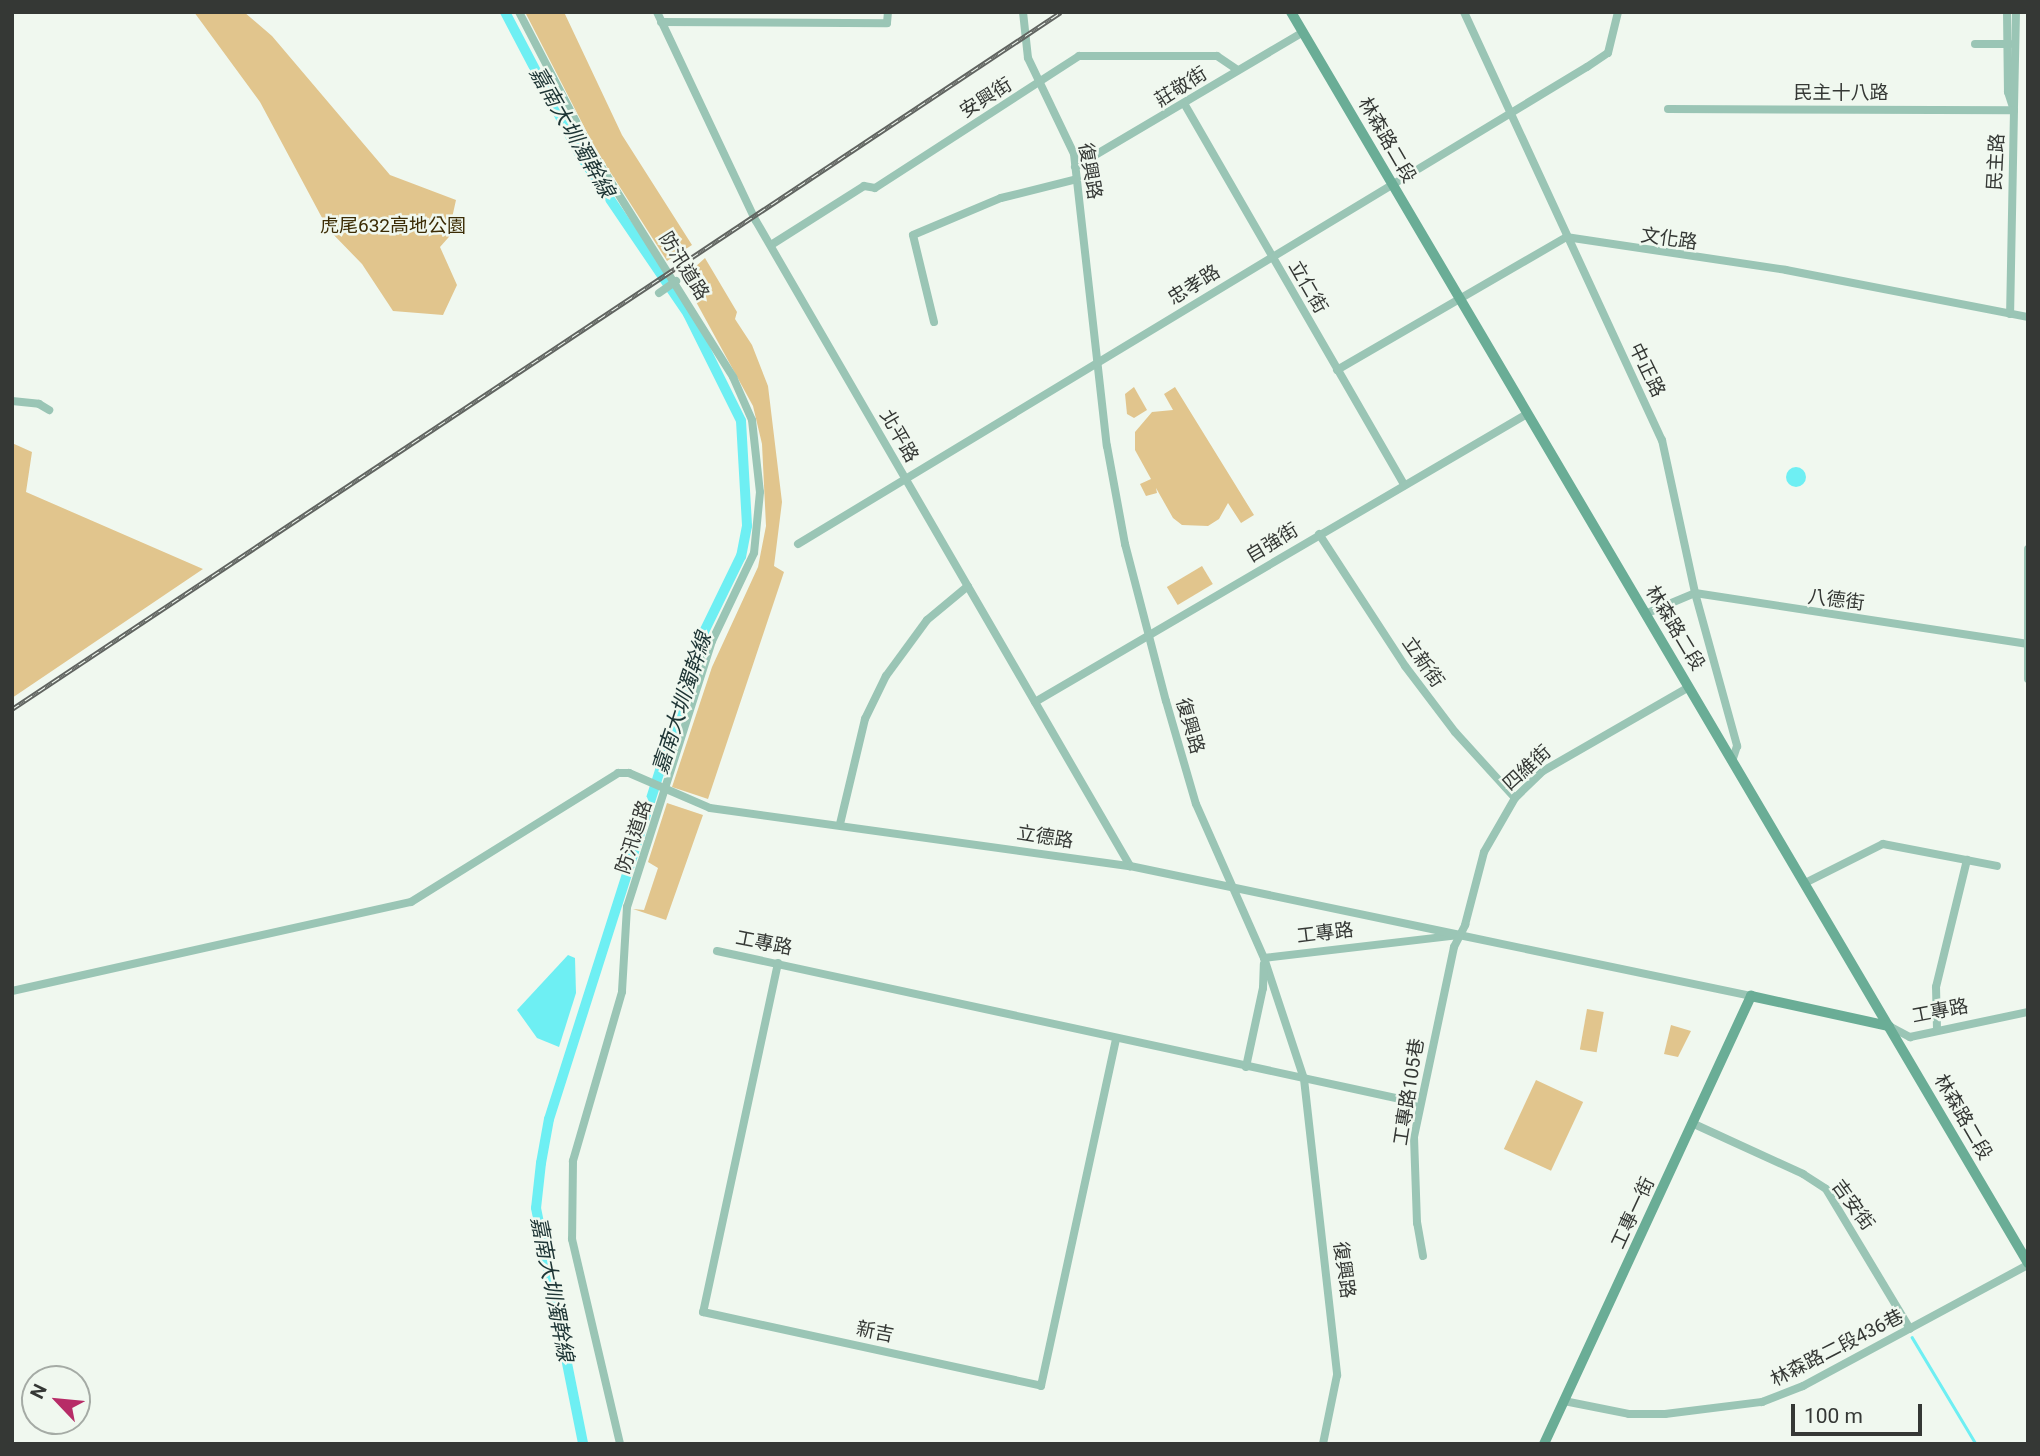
<!DOCTYPE html>
<meta charset="utf-8">
<style>
body{margin:0}
#map{position:relative;width:2040px;height:1456px;overflow:hidden;background:#f0f8ef;font-family:Roboto,"Noto Sans TC",sans-serif}
div>[style]{position:absolute}
.green>*{inset:0;background:#e1c58d;transform-origin:0 0}
.water>*{inset:0;background:#6eeff3}
.round{border-radius:50%}
.stream>*{height:2.5px;margin:-1.25px;padding:0 1.25px;transform-origin:1.25px;border-radius:1.25px;background:#6eeff3}
.canal>*{height:10px;margin:-5px;padding:0 5px;transform-origin:5px;border-radius:5px;background:#6eeff3}
.street>*{height:8px;margin:-4px;padding:0 4px;transform-origin:4px;border-radius:4px;background:#9ac5b5}
.secondary>*{height:10px;margin:-5px;padding:0 5px;transform-origin:5px;border-radius:5px;background:#6aad96}
.rail>*{height:5px;margin-top:-2.5px;transform-origin:0;background:repeating-linear-gradient(90deg,#f0f8ef 0 8px,#606460 0 16px);box-sizing:border-box;border-block:2px solid #606460}
span{translate:-50% -50%;white-space:nowrap;text-align:center;line-height:1.15;-webkit-text-stroke:5px #f0f8ef;paint-order:stroke}
.street-label{font-size:19px;color:#353835}
.park-label{font-size:19px;color:#3c2c05}
.water-label{font-size:21px;color:#1d3434;font-style:italic}
.frame{position:absolute;inset:0;border:14px solid #353835;pointer-events:none}
.north{position:absolute;left:21px;top:1365px;width:70px;height:70px;box-sizing:border-box;background:#f0f8ef;border:2px solid #a5aba5;border-radius:50%;rotate:296deg;font-size:19px;font-weight:700;line-height:28px;text-align:center;color:#353835}
.north::after{content:'';display:block;margin:auto;width:24px;height:32px;background:#b72c67;clip-path:polygon(50% 0,100% 100%,50% 72%,0 100%)}
.scale{position:absolute;left:1791px;top:1404px;width:131px;height:32px;box-sizing:border-box;border:4px solid #353835;border-top:0;padding-left:9px;font-size:21px;line-height:24px;white-space:nowrap;color:#353835;-webkit-text-stroke:5px #f0f8ef;paint-order:stroke}
</style>
<div id="map">
<div class="green">
<i style="clip-path:polygon(194px 12px,244px 12px,272px 36px,390px 175px,456px 200px,452px 218px,456px 229px,440px 247px,457px 285px,443px 315px,393px 311px,362px 264px,328px 229px,260px 102px)"></i>
<i style="clip-path:polygon(525px 12px,564px 12px,622px 135px,692px 245px,667px 261px,595px 148px)"></i>
<i style="clip-path:polygon(705px 258px,737px 312px,735px 319px,752px 345px,768px 386px,782px 502px,774px 566px,784px 572px,708px 799px,672px 787px,712px 667px,758px 567px,766px 526px,762px 444px,753px 406px,683px 278px)"></i>
<i style="clip-path:polygon(1134px 387px,1147px 410px,1134px 418px,1127px 414px,1125px 394px)"></i>
<i style="clip-path:polygon(1175px 387px,1254px 515px,1241px 523px,1228px 503px,1219px 519px,1208px 526px,1182px 525px,1173px 518px,1156px 488px,1157px 493px,1146px 496px,1140px 484px,1151px 479px,1135px 450px,1135px 432px,1152px 412px,1173px 410px,1164px 394px)"></i>
<i style="clip-path:polygon(12px 443px,32px 452px,26px 492px,203px 569px,12px 698px)"></i>
<i style="left:1202px;top:566px;width:21px;height:41px;rotate:59deg"></i>
<i style="clip-path:polygon(667px 803px,703px 815px,666px 920px,633px 909px,644px 910px,658px 868px,648px 862px)"></i>
<i style="left:1587px;top:1009px;width:17px;height:41px;rotate:10deg"></i>
<i style="clip-path:polygon(1671px 1025px,1691px 1031px,1678px 1057px,1664px 1054px)"></i>
<i style="left:1536px;top:1080px;width:52px;height:76px;rotate:25deg"></i>
</div>
<div class="water">
<i class="round" style="left:1786px;top:467px;width:20px;height:20px"></i>
<i style="clip-path:polygon(568px 955px,575px 958px,576px 993px,559px 1047px,537px 1038px,517px 1010px)"></i>
</div>
<div class="stream">
<i style="left:1912px;top:1337px;width:125px;rotate:59.1deg"></i>
</div>
<div class="canal">
<i style="left:505px;top:12px;width:161px;rotate:62.3deg"></i>
<i style="left:580px;top:155px;width:192px;rotate:55.8deg"></i>
<i style="left:688px;top:314px;width:119px;rotate:63.6deg"></i>
<i style="left:741px;top:421px;width:105px;rotate:86.7deg"></i>
<i style="left:747px;top:526px;width:31px;rotate:101deg"></i>
<i style="left:741px;top:556px;width:85px;rotate:116deg"></i>
<i style="left:704px;top:632px;width:511px;rotate:107.65deg"></i>
<i style="left:549px;top:1119px;width:45px;rotate:100.3deg"></i>
<i style="left:541px;top:1163px;width:45px;rotate:96.3deg"></i>
<i style="left:536px;top:1208px;width:241px;rotate:78.7deg"></i>
</div>
<div class="street">
<i style="left:519px;top:12px;width:158px;rotate:62.5deg"></i>
<i style="left:592px;top:152px;width:266px;rotate:57.9deg"></i>
<i style="left:733px;top:377px;width:47px;rotate:66.2deg"></i>
<i style="left:752px;top:420px;width:72px;rotate:83.7deg"></i>
<i style="left:760px;top:492px;width:61px;rotate:95.6deg"></i>
<i style="left:754px;top:553px;width:98px;rotate:115.5deg"></i>
<i style="left:712px;top:641px;width:279px;rotate:107.7deg"></i>
<i style="left:627px;top:907px;width:85px;rotate:93.4deg"></i>
<i style="left:622px;top:992px;width:176px;rotate:106.2deg"></i>
<i style="left:573px;top:1161px;width:78px;rotate:90.7deg"></i>
<i style="left:572px;top:1239px;width:211px;rotate:76.8deg"></i>
<i style="left:657px;top:12px;width:231px;rotate:64.7deg"></i>
<i style="left:756px;top:221px;width:746px;rotate:59.89deg"></i>
<i style="left:1023px;top:12px;width:46px;rotate:83.8deg"></i>
<i style="left:1028px;top:58px;width:106px;rotate:64.4deg"></i>
<i style="left:1074px;top:154px;width:294px;rotate:83.6deg"></i>
<i style="left:1107px;top:446px;width:100px;rotate:79.6deg"></i>
<i style="left:1125px;top:544px;width:162px;rotate:75.4deg"></i>
<i style="left:1166px;top:701px;width:107px;rotate:73.8deg"></i>
<i style="left:1196px;top:804px;width:168px;rotate:66.2deg"></i>
<i style="left:1264px;top:958px;width:127px;rotate:71.7deg"></i>
<i style="left:1304px;top:1079px;width:298px;rotate:83.6deg"></i>
<i style="left:1337px;top:1375px;width:70px;rotate:101.5deg"></i>
<i style="left:1464px;top:12px;width:472px;rotate:65.2deg"></i>
<i style="left:1662px;top:440px;width:157px;rotate:77.8deg"></i>
<i style="left:1695px;top:593px;width:159px;rotate:74.6deg"></i>
<i style="left:1737px;top:746px;width:16px;rotate:108deg"></i>
<i style="left:2007px;top:12px;width:80px;rotate:89.3deg"></i>
<i style="left:2008px;top:92px;width:19px;rotate:72deg"></i>
<i style="left:2014px;top:110px;width:204px;rotate:91.1deg"></i>
<i style="left:661px;top:22px;width:226px;rotate:0.3deg"></i>
<i style="left:887px;top:23px;width:11px;rotate:-85deg"></i>
<i style="left:1975px;top:44px;width:35px"></i>
<i style="left:1185px;top:105px;width:439px;rotate:60deg"></i>
<i style="left:2014px;top:107px;width:95px;rotate:-88.8deg"></i>
<i style="left:1668px;top:109px;width:346px;rotate:0.2deg"></i>
<i style="left:1075px;top:167px;width:265px;rotate:-30.6deg"></i>
<i style="left:771px;top:245px;width:110px;rotate:-32.4deg"></i>
<i style="left:864px;top:186px;width:11px;rotate:10deg"></i>
<i style="left:875px;top:188px;width:243px;rotate:-32.9deg"></i>
<i style="left:1079px;top:56px;width:138px"></i>
<i style="left:1217px;top:56px;width:25px;rotate:34deg"></i>
<i style="left:659px;top:293px;width:21px;rotate:-35deg"></i>
<i style="left:934px;top:322px;width:89px;rotate:-103.6deg"></i>
<i style="left:913px;top:235px;width:95px;rotate:-22.8deg"></i>
<i style="left:1001px;top:198px;width:78px;rotate:-14deg"></i>
<i style="left:1337px;top:370px;width:265px;rotate:-30.1deg"></i>
<i style="left:1566px;top:237px;width:222px;rotate:8.5deg"></i>
<i style="left:1786px;top:270px;width:247px;rotate:11deg"></i>
<i style="left:12px;top:401px;width:27px;rotate:6deg"></i>
<i style="left:39px;top:404px;width:12px;rotate:31deg"></i>
<i style="left:1319px;top:534px;width:158px;rotate:56.9deg"></i>
<i style="left:1405px;top:666px;width:83px;rotate:52.9deg"></i>
<i style="left:1455px;top:732px;width:89px;rotate:47.7deg"></i>
<i style="left:798px;top:544px;width:922px;rotate:-31.16deg"></i>
<i style="left:1587px;top:67px;width:25px;rotate:-34deg"></i>
<i style="left:1608px;top:53px;width:42px;rotate:-76.3deg"></i>
<i style="left:2028px;top:549px;width:130px;rotate:90deg"></i>
<i style="left:1645px;top:614px;width:54px;rotate:-22.8deg"></i>
<i style="left:1695px;top:593px;width:337px;rotate:8.7deg"></i>
<i style="left:1035px;top:702px;width:570px;rotate:-30.34deg"></i>
<i style="left:840px;top:824px;width:108px;rotate:-76.6deg"></i>
<i style="left:865px;top:719px;width:48px;rotate:-64deg"></i>
<i style="left:886px;top:676px;width:69px;rotate:-53.8deg"></i>
<i style="left:927px;top:620px;width:53px;rotate:-39.7deg"></i>
<i style="left:1805px;top:883px;width:87px;rotate:-26.6deg"></i>
<i style="left:1883px;top:844px;width:116px;rotate:10.9deg"></i>
<i style="left:717px;top:951px;width:718px;rotate:12.22deg"></i>
<i style="left:1264px;top:958px;width:196px;rotate:-6.7deg"></i>
<i style="left:1459px;top:935px;width:298px;rotate:11.8deg"></i>
<i style="left:778px;top:963px;width:357px;rotate:102.1deg"></i>
<i style="left:703px;top:1312px;width:346px;rotate:12.3deg"></i>
<i style="left:1041px;top:1386px;width:356px;rotate:-77.8deg"></i>
<i style="left:12px;top:991px;width:409px;rotate:-12.6deg"></i>
<i style="left:411px;top:902px;width:244px;rotate:-31.9deg"></i>
<i style="left:618px;top:773px;width:11px"></i>
<i style="left:629px;top:773px;width:88px;rotate:23.4deg"></i>
<i style="left:710px;top:808px;width:424px;rotate:7.9deg"></i>
<i style="left:1130px;top:866px;width:336px;rotate:11.8deg"></i>
<i style="left:1889px;top:1026px;width:24px;rotate:28deg"></i>
<i style="left:1910px;top:1037px;width:121px;rotate:-12deg"></i>
<i style="left:1937px;top:1030px;width:43px;rotate:-91.3deg"></i>
<i style="left:1936px;top:987px;width:131px;rotate:-76.3deg"></i>
<i style="left:1246px;top:1067px;width:81px;rotate:-77.9deg"></i>
<i style="left:1263px;top:988px;width:24px;rotate:-88deg"></i>
<i style="left:1694px;top:1124px;width:120px;rotate:24.6deg"></i>
<i style="left:1803px;top:1174px;width:27px;rotate:33deg"></i>
<i style="left:1826px;top:1189px;width:163px;rotate:59deg"></i>
<i style="left:1423px;top:1256px;width:34px;rotate:-100deg"></i>
<i style="left:1417px;top:1223px;width:86px;rotate:-92deg"></i>
<i style="left:1414px;top:1137px;width:194px;rotate:-78.1deg"></i>
<i style="left:1454px;top:947px;width:25px;rotate:-63deg"></i>
<i style="left:1465px;top:925px;width:75px;rotate:-75.4deg"></i>
<i style="left:1484px;top:852px;width:62px;rotate:-60.1deg"></i>
<i style="left:1515px;top:798px;width:39px;rotate:-44deg"></i>
<i style="left:1543px;top:771px;width:168px;rotate:-29.9deg"></i>
<i style="left:1564px;top:1401px;width:66px;rotate:11.3deg"></i>
<i style="left:1629px;top:1414px;width:36px"></i>
<i style="left:1665px;top:1414px;width:98px;rotate:-7.1deg"></i>
<i style="left:1762px;top:1402px;width:44px;rotate:-21.3deg"></i>
<i style="left:1803px;top:1386px;width:255px;rotate:-28.3deg"></i>
</div>
<div class="secondary">
<i style="left:1291px;top:12px;width:1452px;rotate:59.5deg"></i>
<i style="left:1544px;top:1444px;width:494px;rotate:-65.2deg"></i>
<i style="left:1751px;top:996px;width:141px;rotate:12.3deg"></i>
</div>
<div class="rail">
<i style="left:12px;top:709px;width:1259px;rotate:-33.6deg"></i>
</div>
<div class="street-label">
<span style="left:1181px;top:87px;rotate:-32deg">莊敬街</span>
<span style="left:1841px;top:93px">民主十八路</span>
<span style="left:986px;top:98px;rotate:-32deg">安興街</span>
<span style="left:1387px;top:140px;rotate:60deg">林森路二段</span>
<span style="left:1996px;top:162px;rotate:-87deg">民主路</span>
<span style="left:1090px;top:171px;rotate:80deg">復興路</span>
<span style="left:1669px;top:239px;rotate:8deg">文化路</span>
<span style="left:684px;top:266px;rotate:58deg">防汛道路</span>
<span style="left:1194px;top:285px;rotate:-32deg">忠孝路</span>
<span style="left:1308px;top:287px;rotate:60deg">立仁街</span>
<span style="left:1647px;top:370px;rotate:64deg">中正路</span>
<span style="left:899px;top:436px;rotate:60deg">北平路</span>
<span style="left:1272px;top:543px;rotate:-31deg">自強街</span>
<span style="left:1836px;top:600px;rotate:7deg">八德街</span>
<span style="left:1675px;top:628px;rotate:59deg">林森路二段</span>
<span style="left:1423px;top:662px;rotate:55deg">立新街</span>
<span style="left:1190px;top:726px;rotate:74deg">復興路</span>
<span style="left:1527px;top:768px;rotate:-42deg">四維街</span>
<span style="left:634px;top:837px;rotate:-72deg">防汛道路</span>
<span style="left:1045px;top:837px;rotate:9deg">立德路</span>
<span style="left:1325px;top:933px;rotate:-7deg">工專路</span>
<span style="left:764px;top:943px;rotate:11deg">工專路</span>
<span style="left:1940px;top:1011px;rotate:-11deg">工專路</span>
<span style="left:1409px;top:1092px;rotate:-81deg">工專路105巷</span>
<span style="left:1963px;top:1117px;rotate:60deg">林森路二段</span>
<span style="left:1853px;top:1205px;rotate:54deg">吉安街</span>
<span style="left:1633px;top:1213px;rotate:-65deg">工專一街</span>
<span style="left:1344px;top:1270px;rotate:82deg">復興路</span>
<span style="left:875px;top:1332px;rotate:11deg">新吉</span>
<span style="left:1837px;top:1348px;rotate:-27deg">林森路二段436巷</span>
</div>
<div class="park-label">
<span style="left:393px;top:226px">虎尾632高地公園</span>
</div>
<div class="water-label">
<span style="left:572px;top:132px;rotate:60deg">嘉南大圳濁幹線</span>
<span style="left:682px;top:703px;rotate:-72deg">嘉南大圳濁幹線</span>
<span style="left:552px;top:1289px;rotate:79deg">嘉南大圳濁幹線</span>
</div>
<div class="frame"></div>
<div class="north">N</div>
<div class="scale">100 m</div>
</div>
